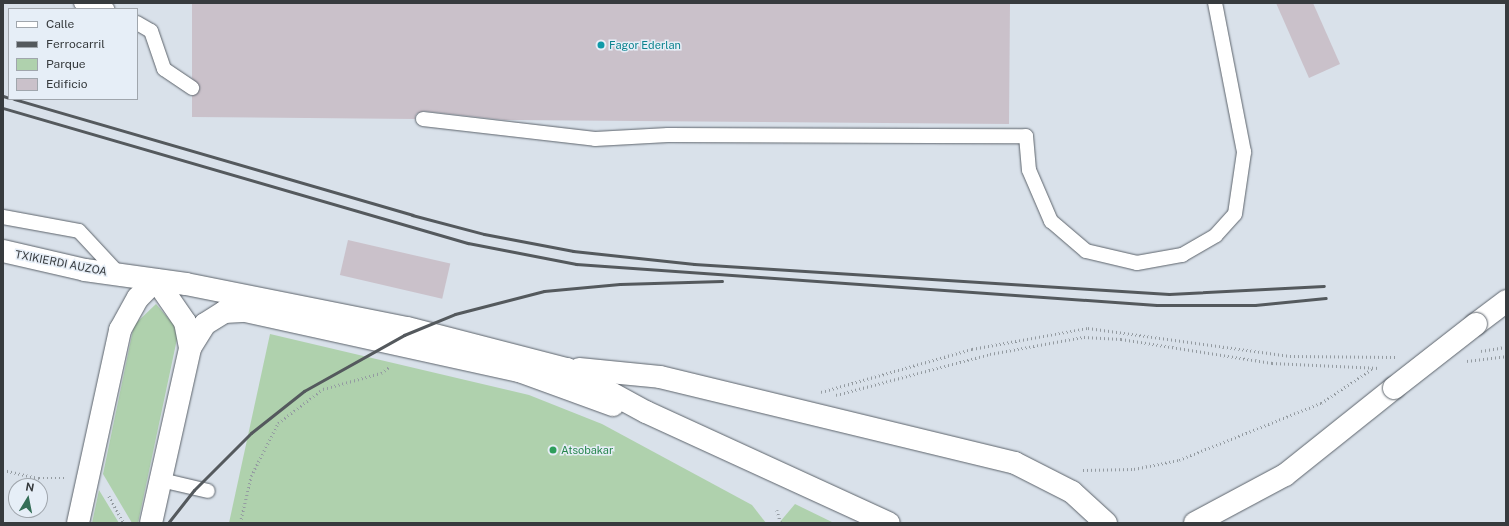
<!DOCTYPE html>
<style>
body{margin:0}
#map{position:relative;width:1509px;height:526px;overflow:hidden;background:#d9e1ea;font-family:"Public Sans",sans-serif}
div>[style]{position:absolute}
.green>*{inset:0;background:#afd1ad}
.building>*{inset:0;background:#cac1ca;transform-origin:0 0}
.path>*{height:2.5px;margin-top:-1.25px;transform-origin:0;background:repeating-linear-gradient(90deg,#949ba1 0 1px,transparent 0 4px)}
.roads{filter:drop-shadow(0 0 1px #5c636b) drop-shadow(0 0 1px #5c636b)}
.lane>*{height:14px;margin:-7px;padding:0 7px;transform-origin:7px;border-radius:7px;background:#fff}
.secondary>*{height:22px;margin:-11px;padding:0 11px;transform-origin:11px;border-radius:11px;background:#fff}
.rail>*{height:3px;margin:-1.5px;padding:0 1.5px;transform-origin:1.5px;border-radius:1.5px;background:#54595d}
.bridges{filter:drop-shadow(0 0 1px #5c636b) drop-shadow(0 0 1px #5c636b)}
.secondary-bridge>*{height:22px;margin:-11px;padding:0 11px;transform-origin:11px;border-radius:11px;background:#fff}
.dots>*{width:11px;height:11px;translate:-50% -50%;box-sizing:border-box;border:2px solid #e6eef7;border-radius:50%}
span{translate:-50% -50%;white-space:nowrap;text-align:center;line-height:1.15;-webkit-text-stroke:3px #e6eef7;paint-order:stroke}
.culture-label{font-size:11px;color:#0d838f}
.left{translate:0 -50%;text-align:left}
.street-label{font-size:11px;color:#373b3e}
.leisure-label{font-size:11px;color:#27864d}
.frame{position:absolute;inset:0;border:4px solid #373b3e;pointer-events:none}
.legend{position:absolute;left:8px;top:8px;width:130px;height:92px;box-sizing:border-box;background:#e6eef7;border:1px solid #a0a6ad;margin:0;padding:5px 7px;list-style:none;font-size:12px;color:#373b3e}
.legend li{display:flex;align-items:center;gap:8px;height:20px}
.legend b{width:20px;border:1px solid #a0a6ad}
.north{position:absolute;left:8px;top:478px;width:40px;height:40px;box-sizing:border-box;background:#e6eef7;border:1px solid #a0a6ad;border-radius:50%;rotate:10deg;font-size:11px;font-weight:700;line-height:16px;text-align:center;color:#373b3e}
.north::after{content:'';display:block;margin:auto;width:14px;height:18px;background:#346e57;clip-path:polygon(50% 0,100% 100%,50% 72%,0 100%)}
</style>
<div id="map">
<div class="green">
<i style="clip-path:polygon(156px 304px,174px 325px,177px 339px,138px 523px,132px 523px,103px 474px,134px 325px)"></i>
<i style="clip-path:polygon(270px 334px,529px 395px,602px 424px,752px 505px,766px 523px,229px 523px)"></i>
<i style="clip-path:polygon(99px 490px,119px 523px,92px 523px)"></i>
<i style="clip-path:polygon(795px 504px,834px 523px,779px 523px)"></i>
</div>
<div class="building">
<i style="clip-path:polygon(192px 3px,1010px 3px,1009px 124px,504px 120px,424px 111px,416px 114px,415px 119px,192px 117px,192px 96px,200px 88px,192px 78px)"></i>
<i style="clip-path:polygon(1276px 3px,1313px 3px,1340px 64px,1309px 78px)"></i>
<i style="left:348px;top:240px;width:105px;height:36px;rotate:13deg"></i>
</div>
<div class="path">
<i style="left:1481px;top:351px;width:25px;rotate:-9deg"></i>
<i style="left:1467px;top:361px;width:39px;rotate:-7deg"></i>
<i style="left:821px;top:392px;width:157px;rotate:-15.9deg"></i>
<i style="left:972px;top:349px;width:118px;rotate:-10.3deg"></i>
<i style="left:1088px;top:328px;width:204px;rotate:7.9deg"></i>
<i style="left:1290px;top:356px;width:106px;rotate:0.5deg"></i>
<i style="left:836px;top:395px;width:159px;rotate:-14.9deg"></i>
<i style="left:990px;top:354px;width:96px;rotate:-10.3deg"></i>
<i style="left:1084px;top:337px;width:37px;rotate:3deg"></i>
<i style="left:1121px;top:339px;width:153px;rotate:9deg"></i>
<i style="left:1272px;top:363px;width:108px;rotate:2.7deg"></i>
<i style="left:3px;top:470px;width:37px;rotate:13deg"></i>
<i style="left:39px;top:478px;width:25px"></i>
<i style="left:1083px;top:470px;width:51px;rotate:-1.1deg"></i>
<i style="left:1134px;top:469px;width:46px;rotate:-11.3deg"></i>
<i style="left:1179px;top:460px;width:153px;rotate:-21.9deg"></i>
<i style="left:1321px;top:403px;width:61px;rotate:-33.7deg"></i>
<i style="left:109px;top:496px;width:31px;rotate:61deg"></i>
<i style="left:777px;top:510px;width:14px;rotate:73deg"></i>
<i style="left:240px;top:523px;width:48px;rotate:-76.8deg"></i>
<i style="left:251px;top:476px;width:59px;rotate:-63deg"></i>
<i style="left:278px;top:423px;width:56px;rotate:-37.1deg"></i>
<i style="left:323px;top:389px;width:60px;rotate:-15.4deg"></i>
<i style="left:381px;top:373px;width:10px;rotate:-37deg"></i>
</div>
<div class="roads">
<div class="lane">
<i style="left:81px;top:3px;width:27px;rotate:13deg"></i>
<i style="left:137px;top:23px;width:16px;rotate:30deg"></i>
<i style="left:151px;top:31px;width:40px;rotate:71.1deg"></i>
<i style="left:164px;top:69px;width:34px;rotate:34deg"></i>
<i style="left:423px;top:119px;width:173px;rotate:6.6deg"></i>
<i style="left:595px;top:139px;width:73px;rotate:-3.1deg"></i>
<i style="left:668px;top:135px;width:358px;rotate:0.2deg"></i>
<i style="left:1026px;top:136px;width:34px;rotate:85deg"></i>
<i style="left:1029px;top:170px;width:56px;rotate:66.7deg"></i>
<i style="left:1051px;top:221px;width:46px;rotate:40.6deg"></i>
<i style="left:1086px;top:251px;width:52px;rotate:13.2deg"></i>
<i style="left:1137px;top:263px;width:46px;rotate:-10.1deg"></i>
<i style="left:1182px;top:255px;width:39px;rotate:-30deg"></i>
<i style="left:1216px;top:235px;width:28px;rotate:-48deg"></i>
<i style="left:1235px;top:214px;width:63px;rotate:-81.7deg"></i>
<i style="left:1244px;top:152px;width:152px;rotate:-101deg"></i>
<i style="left:3px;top:217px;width:77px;rotate:10.4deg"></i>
<i style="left:79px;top:231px;width:57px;rotate:47.1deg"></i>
<i style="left:161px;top:480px;width:48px;rotate:13.2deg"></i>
</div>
<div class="secondary">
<i style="left:3px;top:251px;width:84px;rotate:13deg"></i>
<i style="left:85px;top:270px;width:102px;rotate:7.9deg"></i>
<i style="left:186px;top:284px;width:225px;rotate:11.3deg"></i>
<i style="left:407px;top:328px;width:165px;rotate:14.4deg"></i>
<i style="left:567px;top:369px;width:90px;rotate:28.6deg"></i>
<i style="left:646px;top:412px;width:267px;rotate:24.6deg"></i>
<i style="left:156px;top:280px;width:51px;rotate:55.4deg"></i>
<i style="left:185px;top:322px;width:26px;rotate:79deg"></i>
<i style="left:1476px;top:324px;width:38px;rotate:-37deg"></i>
<i style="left:579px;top:369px;width:81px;rotate:5.6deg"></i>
<i style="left:660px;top:377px;width:365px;rotate:13.6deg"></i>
<i style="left:1015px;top:463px;width:64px;rotate:27deg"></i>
<i style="left:1072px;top:492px;width:46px;rotate:42.4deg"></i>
<i style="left:78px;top:523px;width:198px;rotate:-77.7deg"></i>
<i style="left:120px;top:330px;width:37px;rotate:-61deg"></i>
<i style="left:138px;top:298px;width:25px;rotate:-45deg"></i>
<i style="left:151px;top:523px;width:179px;rotate:-77.4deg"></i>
<i style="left:190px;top:348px;width:28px;rotate:-58deg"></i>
<i style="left:205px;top:324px;width:22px;rotate:-32deg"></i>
<i style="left:224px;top:312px;width:22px;rotate:-3deg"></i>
<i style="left:246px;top:311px;width:280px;rotate:12.4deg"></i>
<i style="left:519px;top:371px;width:100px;rotate:19.9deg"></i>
<i style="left:1195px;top:523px;width:102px;rotate:-28.1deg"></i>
<i style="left:1285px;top:475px;width:139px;rotate:-38.6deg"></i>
</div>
</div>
<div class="rail">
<i style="left:3px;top:96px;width:6px;rotate:18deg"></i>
<i style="left:14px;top:99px;width:415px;rotate:16.2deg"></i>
<i style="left:412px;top:215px;width:74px;rotate:14.8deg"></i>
<i style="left:484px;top:234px;width:91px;rotate:10.8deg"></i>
<i style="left:573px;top:251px;width:122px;rotate:6.1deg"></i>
<i style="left:694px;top:264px;width:476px;rotate:3.6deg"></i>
<i style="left:1169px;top:294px;width:155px;rotate:-3deg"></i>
<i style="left:3px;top:108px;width:484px;rotate:16.2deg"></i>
<i style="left:468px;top:243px;width:110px;rotate:11deg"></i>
<i style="left:576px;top:264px;width:582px;rotate:4.04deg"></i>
<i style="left:1157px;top:305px;width:98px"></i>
<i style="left:1255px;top:305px;width:71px;rotate:-5.6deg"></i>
<i style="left:168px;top:523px;width:42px;rotate:-51.8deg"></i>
<i style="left:194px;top:490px;width:81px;rotate:-45deg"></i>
<i style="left:251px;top:433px;width:68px;rotate:-38.4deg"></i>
<i style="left:304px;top:391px;width:115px;rotate:-29.2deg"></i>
<i style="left:404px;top:335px;width:55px;rotate:-22.4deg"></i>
<i style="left:455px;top:314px;width:92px;rotate:-14.5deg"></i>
<i style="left:544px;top:291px;width:76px;rotate:-5.3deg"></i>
<i style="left:620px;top:284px;width:102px;rotate:-1.7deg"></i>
</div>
<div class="bridges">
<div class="secondary-bridge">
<i style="left:1394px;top:388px;width:104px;rotate:-38deg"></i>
</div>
</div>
<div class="dots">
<i style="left:601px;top:45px;background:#0f9aa8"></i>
<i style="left:553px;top:450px;background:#2e9e5b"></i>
</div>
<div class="culture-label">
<span class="left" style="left:609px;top:45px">Fagor Ederlan</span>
</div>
<div class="street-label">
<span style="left:61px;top:263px;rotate:11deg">TXIKIERDI AUZOA</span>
</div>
<div class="leisure-label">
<span class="left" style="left:561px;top:450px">Atsobakar</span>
</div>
<div class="frame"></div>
<ul class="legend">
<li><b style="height:5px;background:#fff"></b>Calle</li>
<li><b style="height:5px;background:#54595d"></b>Ferrocarril</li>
<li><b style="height:11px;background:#afd1ad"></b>Parque</li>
<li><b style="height:11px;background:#cac1ca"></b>Edificio</li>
</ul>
<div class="north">N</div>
</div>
